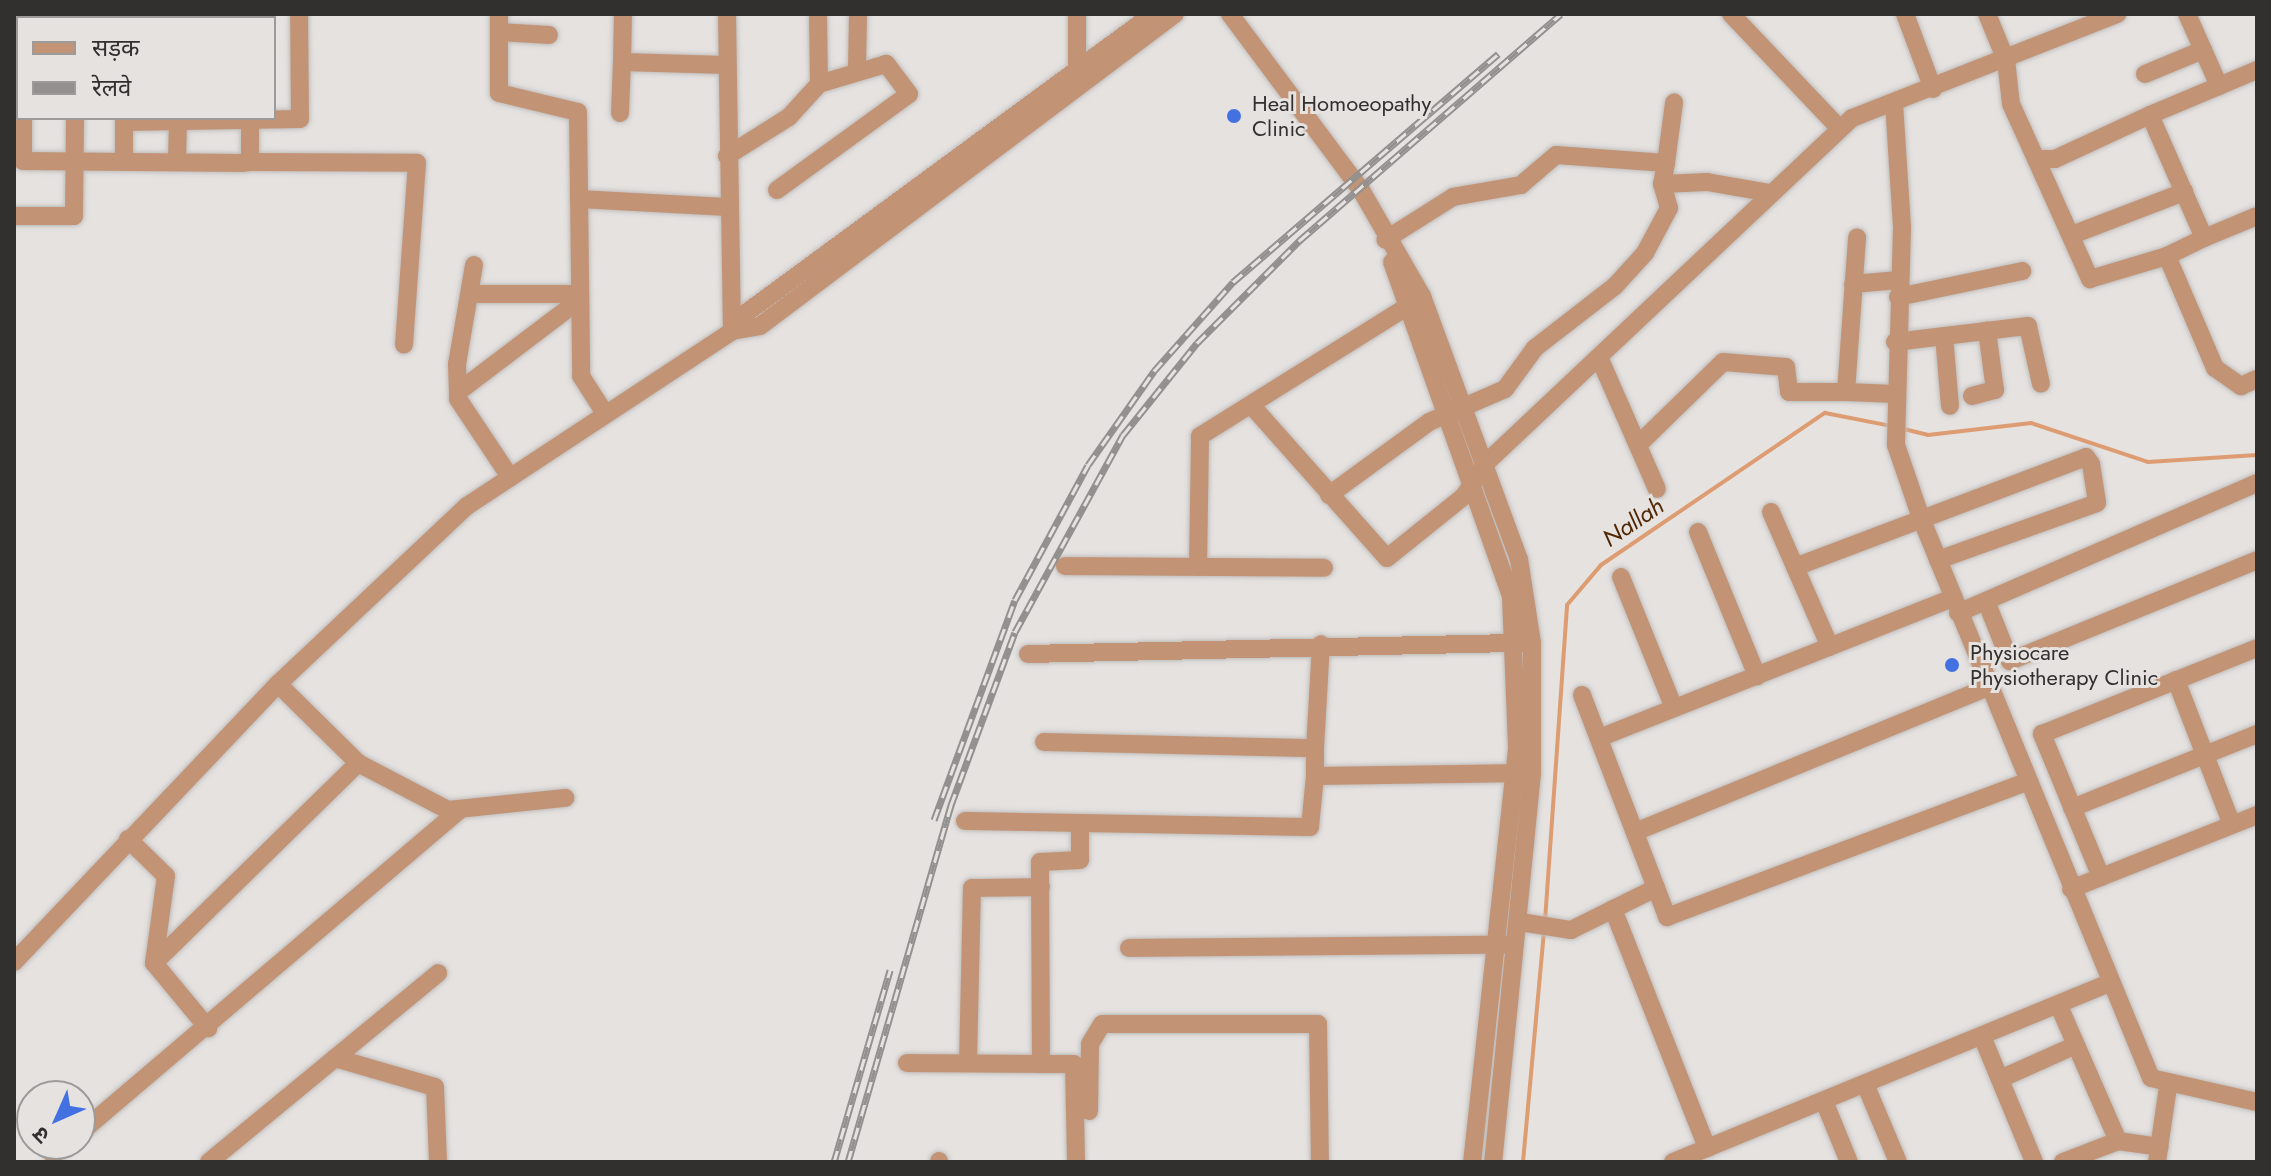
<!DOCTYPE html>
<meta charset="utf-8">
<style>
body{margin:0}
#map{position:relative;width:2271px;height:1176px;overflow:hidden;background:#e5e2e0;font-family:Jost,"Noto Sans Devanagari",sans-serif}
div>[style]{position:absolute}
.stream>*{height:4px;margin:-2px;padding:0 2px;transform-origin:2px;border-radius:2px;background:#dd9c71}
.roads{filter:drop-shadow(0 0 2px #c1bebd) drop-shadow(0 0 2px #c1bebd)}
.minor>*{height:18px;margin:-9px;padding:0 9px;transform-origin:9px;border-radius:9px;background:#c29475}
.rail>*{height:7px;margin-top:-3.5px;transform-origin:0;background:repeating-linear-gradient(90deg,#e5e2e0 0 12px,#93918f 0 24px);box-sizing:border-box;border-block:2px solid #93918f}
.dots>*{width:22px;height:22px;translate:-50% -50%;box-sizing:border-box;border:4px solid #e5e2e0;border-radius:50%}
span{translate:-50% -50%;white-space:nowrap;text-align:center;line-height:1.15;-webkit-text-stroke:6px #e5e2e0;paint-order:stroke}
.poi-label{font-size:22px;color:#31302f}
.left{translate:0 -50%;text-align:left}
.water-label{font-size:24px;color:#512704;font-style:italic}
.frame{position:absolute;inset:0;border:16px solid #31302f;pointer-events:none}
.legend{position:absolute;left:16px;top:16px;width:260px;height:104px;box-sizing:border-box;background:#e5e2e0;border:2px solid #9d9b99;margin:0;padding:10px 14px;list-style:none;font-size:24px;color:#31302f}
.legend li{display:flex;align-items:center;gap:16px;height:40px}
.legend b{width:40px;border:2px solid #9d9b99}
.north{position:absolute;left:16px;top:1080px;width:80px;height:80px;box-sizing:border-box;background:#e5e2e0;border:2px solid #9d9b99;border-radius:50%;rotate:225deg;font-size:22px;font-weight:700;line-height:32px;text-align:center;color:#31302f}
.north::after{content:'';display:block;margin:auto;width:28px;height:36px;background:#4371e2;clip-path:polygon(50% 0,100% 100%,50% 72%,0 100%)}
</style>
<div id="map">
<div class="stream">
<i style="left:1904px;top:429px;width:25px;rotate:14deg"></i>
<i style="left:1928px;top:435px;width:104px;rotate:-6.6deg"></i>
<i style="left:2031px;top:423px;width:123px;rotate:18.4deg"></i>
<i style="left:2148px;top:462px;width:109px;rotate:-3.7deg"></i>
<i style="left:1545px;top:921px;width:317px;rotate:-86deg"></i>
<i style="left:1567px;top:605px;width:52px;rotate:-49.6deg"></i>
<i style="left:1601px;top:565px;width:271px;rotate:-34.2deg"></i>
<i style="left:1825px;top:413px;width:67px;rotate:11.1deg"></i>
<i style="left:1523px;top:1162px;width:234px;rotate:-84.8deg"></i>
</div>
<div class="roads">
<div class="minor">
<i style="left:21px;top:14px;width:4px;rotate:76deg"></i>
<i style="left:74px;top:14px;width:4px;rotate:90deg"></i>
<i style="left:122px;top:14px;width:4px;rotate:90deg"></i>
<i style="left:249px;top:14px;width:4px;rotate:90deg"></i>
<i style="left:499px;top:14px;width:79px;rotate:90deg"></i>
<i style="left:499px;top:93px;width:81px;rotate:13.5deg"></i>
<i style="left:578px;top:112px;width:264px;rotate:89.3deg"></i>
<i style="left:581px;top:376px;width:43px;rotate:57.4deg"></i>
<i style="left:623px;top:14px;width:48px;rotate:91.2deg"></i>
<i style="left:622px;top:62px;width:104px;rotate:1.7deg"></i>
<i style="left:727px;top:14px;width:317px;rotate:89.1deg"></i>
<i style="left:1077px;top:14px;width:60px;rotate:90deg"></i>
<i style="left:1230px;top:14px;width:219px;rotate:53.3deg"></i>
<i style="left:1361px;top:190px;width:122px;rotate:60.1deg"></i>
<i style="left:1422px;top:296px;width:280px;rotate:69.8deg"></i>
<i style="left:1519px;top:559px;width:85px;rotate:81.2deg"></i>
<i style="left:1532px;top:643px;width:130px;rotate:90deg"></i>
<i style="left:1532px;top:773px;width:391px;rotate:95.7deg"></i>
<i style="left:1731px;top:14px;width:158px;rotate:46.5deg"></i>
<i style="left:1905px;top:14px;width:80px;rotate:69.5deg"></i>
<i style="left:1987px;top:14px;width:50px;rotate:67.6deg"></i>
<i style="left:2006px;top:60px;width:44px;rotate:83.5deg"></i>
<i style="left:2011px;top:104px;width:60px;rotate:65.6deg"></i>
<i style="left:2036px;top:159px;width:19px"></i>
<i style="left:2055px;top:159px;width:105px;rotate:-24.9deg"></i>
<i style="left:2150px;top:115px;width:134px;rotate:66.3deg"></i>
<i style="left:2204px;top:238px;width:41px;rotate:154.1deg"></i>
<i style="left:2167px;top:256px;width:122px;rotate:66.8deg"></i>
<i style="left:2215px;top:368px;width:32px;rotate:35deg"></i>
<i style="left:2241px;top:386px;width:17px;rotate:-24deg"></i>
<i style="left:2187px;top:14px;width:79px;rotate:66deg"></i>
<i style="left:188px;top:18px;width:4px;rotate:-90deg"></i>
<i style="left:499px;top:32px;width:50px;rotate:3.4deg"></i>
<i style="left:857px;top:68px;width:54px;rotate:-88.9deg"></i>
<i style="left:2145px;top:74px;width:63px;rotate:-22.5deg"></i>
<i style="left:1894px;top:103px;width:125px;rotate:86.3deg"></i>
<i style="left:1902px;top:228px;width:217px;rotate:91.6deg"></i>
<i style="left:1896px;top:445px;width:77px;rotate:71.1deg"></i>
<i style="left:1921px;top:518px;width:605px;rotate:67.67deg"></i>
<i style="left:2151px;top:1078px;width:109px;rotate:12.8deg"></i>
<i style="left:620px;top:113px;width:51px;rotate:-87.8deg"></i>
<i style="left:2150px;top:115px;width:116px;rotate:-22.8deg"></i>
<i style="left:23px;top:118px;width:43px;rotate:90deg"></i>
<i style="left:23px;top:161px;width:219px;rotate:0.5deg"></i>
<i style="left:242px;top:163px;width:8px;rotate:-7deg"></i>
<i style="left:250px;top:162px;width:44px;rotate:-90deg"></i>
<i style="left:124px;top:118px;width:44px;rotate:90deg"></i>
<i style="left:124px;top:122px;width:176px;rotate:-1deg"></i>
<i style="left:300px;top:119px;width:105px;rotate:-90.5deg"></i>
<i style="left:727px;top:156px;width:73px;rotate:-32.2deg"></i>
<i style="left:789px;top:117px;width:45px;rotate:-47.7deg"></i>
<i style="left:819px;top:84px;width:70px;rotate:-90.8deg"></i>
<i style="left:2036px;top:159px;width:132px;rotate:65.8deg"></i>
<i style="left:2090px;top:279px;width:80px;rotate:-16.6deg"></i>
<i style="left:177px;top:162px;width:41px;rotate:-88.6deg"></i>
<i style="left:250px;top:162px;width:167px;rotate:0.3deg"></i>
<i style="left:417px;top:163px;width:182px;rotate:94.1deg"></i>
<i style="left:1666px;top:163px;width:61px;rotate:-82.4deg"></i>
<i style="left:1662px;top:184px;width:45px;rotate:-2.5deg"></i>
<i style="left:1707px;top:182px;width:64px;rotate:9.9deg"></i>
<i style="left:777px;top:190px;width:163px;rotate:-36deg"></i>
<i style="left:909px;top:94px;width:38px;rotate:-127deg"></i>
<i style="left:886px;top:64px;width:70px;rotate:163.4deg"></i>
<i style="left:579px;top:199px;width:148px;rotate:3.1deg"></i>
<i style="left:14px;top:216px;width:60px"></i>
<i style="left:74px;top:216px;width:98px;rotate:-89.4deg"></i>
<i style="left:2077px;top:233px;width:115px;rotate:-21deg"></i>
<i style="left:2204px;top:238px;width:57px;rotate:-22.5deg"></i>
<i style="left:1392px;top:262px;width:356px;rotate:70.4deg"></i>
<i style="left:1511px;top:597px;width:152px;rotate:87.7deg"></i>
<i style="left:1517px;top:749px;width:415px;rotate:96.2deg"></i>
<i style="left:474px;top:265px;width:100px;rotate:99.7deg"></i>
<i style="left:457px;top:364px;width:35px;rotate:88deg"></i>
<i style="left:458px;top:399px;width:94px;rotate:56.3deg"></i>
<i style="left:1853px;top:284px;width:46px;rotate:-5deg"></i>
<i style="left:470px;top:294px;width:110px"></i>
<i style="left:1898px;top:297px;width:127px;rotate:-11.8deg"></i>
<i style="left:732px;top:331px;width:28px;rotate:-10deg"></i>
<i style="left:760px;top:326px;width:519px;rotate:-36.94deg"></i>
<i style="left:1944px;top:336px;width:70px;rotate:85.1deg"></i>
<i style="left:1895px;top:342px;width:134px;rotate:-6.9deg"></i>
<i style="left:2028px;top:326px;width:59px;rotate:77.4deg"></i>
<i style="left:1599px;top:357px;width:144px;rotate:66.3deg"></i>
<i style="left:458px;top:392px;width:152px;rotate:-37.2deg"></i>
<i style="left:1846px;top:392px;width:49px;rotate:2.3deg"></i>
<i style="left:1972px;top:396px;width:24px;rotate:-15deg"></i>
<i style="left:1995px;top:390px;width:60px;rotate:-97.7deg"></i>
<i style="left:1252px;top:406px;width:203px;rotate:48.4deg"></i>
<i style="left:1387px;top:558px;width:99px;rotate:-38.8deg"></i>
<i style="left:1464px;top:496px;width:40px;rotate:-56deg"></i>
<i style="left:1486px;top:463px;width:503px;rotate:-43.31deg"></i>
<i style="left:1852px;top:118px;width:285px;rotate:-21.4deg"></i>
<i style="left:1640px;top:443px;width:116px;rotate:-44.3deg"></i>
<i style="left:1723px;top:362px;width:63px;rotate:4.5deg"></i>
<i style="left:1786px;top:367px;width:25px;rotate:83deg"></i>
<i style="left:1789px;top:392px;width:57px"></i>
<i style="left:1846px;top:392px;width:155px;rotate:-85.9deg"></i>
<i style="left:1329px;top:495px;width:124px;rotate:-36.1deg"></i>
<i style="left:1429px;top:422px;width:83px;rotate:-23.5deg"></i>
<i style="left:1505px;top:389px;width:51px;rotate:-53.8deg"></i>
<i style="left:1535px;top:348px;width:101px;rotate:-37.8deg"></i>
<i style="left:1615px;top:286px;width:45px;rotate:-47.7deg"></i>
<i style="left:1645px;top:253px;width:51px;rotate:-61.9deg"></i>
<i style="left:1669px;top:208px;width:25px;rotate:-106deg"></i>
<i style="left:1662px;top:184px;width:21px;rotate:-79deg"></i>
<i style="left:1666px;top:163px;width:110px;rotate:-175.8deg"></i>
<i style="left:1556px;top:155px;width:46px;rotate:139.4deg"></i>
<i style="left:1521px;top:185px;width:69px;rotate:170deg"></i>
<i style="left:1453px;top:197px;width:80px;rotate:147.7deg"></i>
<i style="left:1771px;top:512px;width:147px;rotate:66.4deg"></i>
<i style="left:1698px;top:532px;width:156px;rotate:67.7deg"></i>
<i style="left:1065px;top:566px;width:259px;rotate:0.4deg"></i>
<i style="left:1198px;top:567px;width:131px;rotate:-89.1deg"></i>
<i style="left:1200px;top:436px;width:255px;rotate:-32deg"></i>
<i style="left:1795px;top:567px;width:311px;rotate:-20.7deg"></i>
<i style="left:2086px;top:457px;width:9px;rotate:54deg"></i>
<i style="left:2091px;top:464px;width:39px;rotate:81deg"></i>
<i style="left:2097px;top:503px;width:169px;rotate:160.3deg"></i>
<i style="left:1621px;top:577px;width:141px;rotate:68deg"></i>
<i style="left:1986px;top:601px;width:65px;rotate:68.2deg"></i>
<i style="left:2010px;top:661px;width:267px;rotate:-22.2deg"></i>
<i style="left:1958px;top:613px;width:326px;rotate:-23.5deg"></i>
<i style="left:1028px;top:654px;width:498px;rotate:-1.3deg"></i>
<i style="left:2176px;top:680px;width:155px;rotate:68.9deg"></i>
<i style="left:278px;top:684px;width:112px;rotate:44.6deg"></i>
<i style="left:358px;top:763px;width:102px;rotate:27.6deg"></i>
<i style="left:448px;top:810px;width:118px;rotate:-5.9deg"></i>
<i style="left:1582px;top:695px;width:238px;rotate:69deg"></i>
<i style="left:1667px;top:917px;width:384px;rotate:-20.6deg"></i>
<i style="left:1599px;top:738px;width:380px;rotate:-21.6deg"></i>
<i style="left:1044px;top:742px;width:271px;rotate:1.3deg"></i>
<i style="left:1315px;top:748px;width:28px;rotate:90deg"></i>
<i style="left:1315px;top:776px;width:211px;rotate:-0.8deg"></i>
<i style="left:1315px;top:748px;width:104px;rotate:-86.7deg"></i>
<i style="left:2072px;top:808px;width:199px;rotate:-21.8deg"></i>
<i style="left:965px;top:821px;width:345px;rotate:1deg"></i>
<i style="left:1310px;top:827px;width:51px;rotate:-84.4deg"></i>
<i style="left:1635px;top:832px;width:382px;rotate:-22.3deg"></i>
<i style="left:128px;top:839px;width:53px;rotate:44.2deg"></i>
<i style="left:166px;top:876px;width:88px;rotate:97.9deg"></i>
<i style="left:154px;top:963px;width:85px;rotate:50.3deg"></i>
<i style="left:2101px;top:877px;width:155px;rotate:-112.4deg"></i>
<i style="left:2042px;top:734px;width:232px;rotate:-21.8deg"></i>
<i style="left:2071px;top:889px;width:200px;rotate:-21.7deg"></i>
<i style="left:1613px;top:909px;width:257px;rotate:68.5deg"></i>
<i style="left:1520px;top:922px;width:52px;rotate:8.9deg"></i>
<i style="left:1571px;top:930px;width:95px;rotate:-26.3deg"></i>
<i style="left:1129px;top:948px;width:378px;rotate:-0.5deg"></i>
<i style="left:14px;top:962px;width:383px;rotate:-46.5deg"></i>
<i style="left:278px;top:684px;width:260px;rotate:-43.3deg"></i>
<i style="left:467px;top:506px;width:318px;rotate:-33.4deg"></i>
<i style="left:732px;top:331px;width:23px;rotate:-52deg"></i>
<i style="left:746px;top:313px;width:505px;rotate:-36.3deg"></i>
<i style="left:154px;top:963px;width:286px;rotate:-44.4deg"></i>
<i style="left:2059px;top:1006px;width:147px;rotate:66.4deg"></i>
<i style="left:2118px;top:1141px;width:59px;rotate:159.1deg"></i>
<i style="left:1984px;top:1041px;width:131px;rotate:67.5deg"></i>
<i style="left:335px;top:1058px;width:104px;rotate:16.2deg"></i>
<i style="left:435px;top:1087px;width:75px;rotate:87.7deg"></i>
<i style="left:907px;top:1063px;width:134px;rotate:0.4deg"></i>
<i style="left:1041px;top:1064px;width:202px;rotate:-90.3deg"></i>
<i style="left:1040px;top:862px;width:40px;rotate:-2.9deg"></i>
<i style="left:1080px;top:860px;width:33px;rotate:-90deg"></i>
<i style="left:968px;top:1063px;width:175px;rotate:-88.7deg"></i>
<i style="left:972px;top:888px;width:69px;rotate:-0.8deg"></i>
<i style="left:1041px;top:1064px;width:33px"></i>
<i style="left:1074px;top:1064px;width:98px;rotate:88.8deg"></i>
<i style="left:2000px;top:1079px;width:83px;rotate:-24.1deg"></i>
<i style="left:1866px;top:1086px;width:82px;rotate:67.2deg"></i>
<i style="left:1824px;top:1101px;width:66px;rotate:67.7deg"></i>
<i style="left:1089px;top:1111px;width:67px;rotate:-89.1deg"></i>
<i style="left:1090px;top:1044px;width:23px;rotate:-59deg"></i>
<i style="left:1102px;top:1024px;width:216px"></i>
<i style="left:1318px;top:1024px;width:138px;rotate:89.2deg"></i>
<i style="left:80px;top:1133px;width:499px;rotate:-40.4deg"></i>
<i style="left:2118px;top:1141px;width:42px;rotate:8.1deg"></i>
<i style="left:53px;top:1155px;width:17px;rotate:-40deg"></i>
<i style="left:209px;top:1162px;width:297px;rotate:-39.5deg"></i>
<i style="left:939px;top:1162px;width:1px;rotate:-90deg"></i>
<i style="left:1673px;top:1162px;width:472px;rotate:-22.3deg"></i>
<i style="left:2157px;top:1162px;width:76px;rotate:-81.7deg"></i>
</div>
</div>
<div class="rail">
<i style="left:934px;top:820px;width:234px;rotate:-69.8deg"></i>
<i style="left:1015px;top:600px;width:153px;rotate:-61.6deg"></i>
<i style="left:1088px;top:465px;width:115px;rotate:-54.9deg"></i>
<i style="left:1154px;top:371px;width:119px;rotate:-48.4deg"></i>
<i style="left:1233px;top:282px;width:350px;rotate:-40.7deg"></i>
<i style="left:834px;top:1162px;width:200px;rotate:-73.7deg"></i>
<i style="left:848px;top:1162px;width:372px;rotate:-73.9deg"></i>
<i style="left:951px;top:805px;width:184px;rotate:-69.7deg"></i>
<i style="left:1015px;top:632px;width:225px;rotate:-61.3deg"></i>
<i style="left:1123px;top:435px;width:118px;rotate:-51.2deg"></i>
<i style="left:1197px;top:343px;width:146px;rotate:-45deg"></i>
<i style="left:1300px;top:240px;width:345px;rotate:-40.9deg"></i>
</div>
<div class="dots">
<i style="left:1234px;top:116px;background:#4371e2"></i>
<i style="left:1952px;top:665px;background:#4371e2"></i>
</div>
<div class="poi-label">
<span class="left" style="left:1252px;top:116px">Heal Homoeopathy<br>Clinic</span>
<span class="left" style="left:1970px;top:665px">Physiocare<br>Physiotherapy Clinic</span>
</div>
<div class="water-label">
<span style="left:1633px;top:522px;rotate:-34deg">Nallah</span>
</div>
<div class="frame"></div>
<ul class="legend">
<li><b style="height:10px;background:#c29475"></b>सड़क</li>
<li><b style="height:10px;background:#93918f"></b>रेलवे</li>
</ul>
<div class="north">उ</div>
</div>
